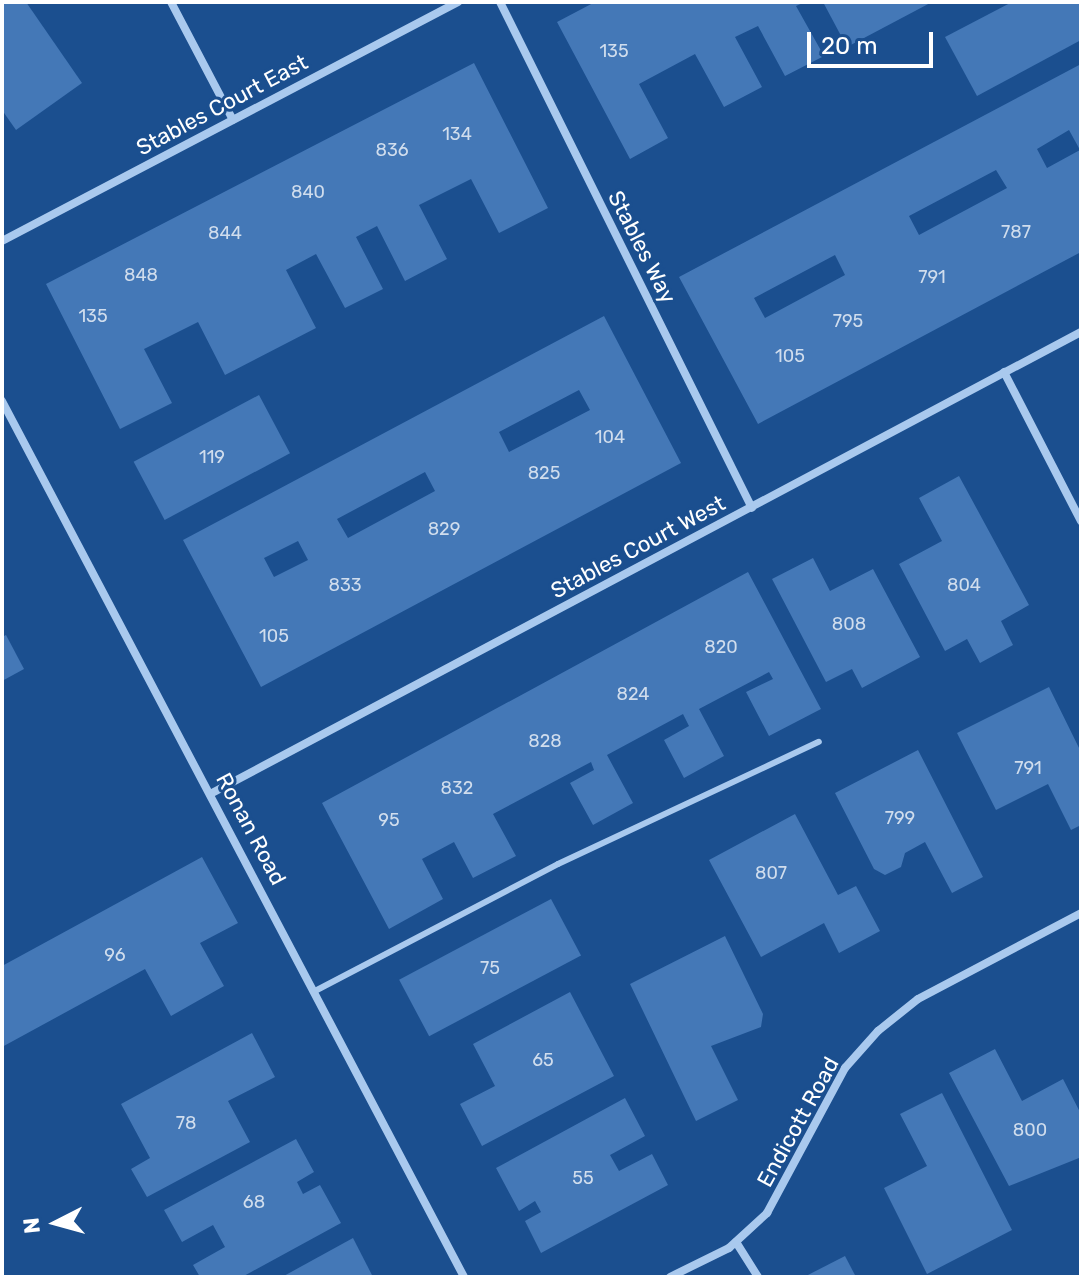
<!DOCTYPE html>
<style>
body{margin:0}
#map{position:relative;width:1083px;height:1279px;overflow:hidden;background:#1b4f8f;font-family:Rubik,sans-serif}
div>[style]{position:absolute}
.building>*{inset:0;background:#4478b7;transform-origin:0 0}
.service>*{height:6px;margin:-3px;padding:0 3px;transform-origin:3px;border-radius:3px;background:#a9c9ee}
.minor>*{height:8px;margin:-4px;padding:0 4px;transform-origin:4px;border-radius:4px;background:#a9c9ee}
span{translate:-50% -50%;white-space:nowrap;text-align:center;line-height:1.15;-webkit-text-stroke:6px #1b4f8f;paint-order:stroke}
.number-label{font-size:18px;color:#d0dded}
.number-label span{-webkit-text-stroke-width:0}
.street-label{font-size:22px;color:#fff}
.frame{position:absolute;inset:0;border:4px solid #fff;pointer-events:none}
.north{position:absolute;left:16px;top:1183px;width:80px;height:80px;-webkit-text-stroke:6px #1b4f8f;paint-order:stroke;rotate:264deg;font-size:22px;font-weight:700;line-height:32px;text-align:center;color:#fff}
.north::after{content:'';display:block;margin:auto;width:28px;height:36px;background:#fff;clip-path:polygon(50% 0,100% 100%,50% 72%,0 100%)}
.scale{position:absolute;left:807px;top:32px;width:126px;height:36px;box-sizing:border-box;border:4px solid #fff;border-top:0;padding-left:10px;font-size:24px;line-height:28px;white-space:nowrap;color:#fff;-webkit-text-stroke:6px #1b4f8f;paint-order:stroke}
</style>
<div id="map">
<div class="building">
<i style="clip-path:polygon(2px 2px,26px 2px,82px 83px,16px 130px,2px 110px)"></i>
<i style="clip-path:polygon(595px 2px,805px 2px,796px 6px,824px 56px,785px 76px,758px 26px,735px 37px,762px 87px,724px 107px,695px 54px,639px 84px,668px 138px,630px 159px,557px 22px)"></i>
<i style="clip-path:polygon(823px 2px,932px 2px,847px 47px)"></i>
<i style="clip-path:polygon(1012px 2px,1081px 2px,1081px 40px,977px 96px,945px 37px)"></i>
<i style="clip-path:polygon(474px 63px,548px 208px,499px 233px,471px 179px,419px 205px,447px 259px,405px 281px,377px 226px,356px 237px,383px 289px,345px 308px,316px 254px,286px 270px,316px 328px,225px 375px,198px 322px,144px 349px,172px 403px,120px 429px,46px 284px)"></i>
<i style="clip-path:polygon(evenodd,1081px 64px,1081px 252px,758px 424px,679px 277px,1081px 64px,1069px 130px,1080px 150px,1047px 168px,1037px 149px,1069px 130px,1081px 64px,996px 170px,1007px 188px,919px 235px,909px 216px,996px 170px,1081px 64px,835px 255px,845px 275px,765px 318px,754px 298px,835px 255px)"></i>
<i style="clip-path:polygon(evenodd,604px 316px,681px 463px,261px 687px,183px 540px,604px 316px,579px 390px,590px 410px,509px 452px,499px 432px,579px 390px,604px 316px,425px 472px,435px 491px,348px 538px,337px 519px,425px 472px,604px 316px,298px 541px,308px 560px,274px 577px,264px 558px,298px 541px)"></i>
<i style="left:259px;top:395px;width:66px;height:142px;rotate:62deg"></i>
<i style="clip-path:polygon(959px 476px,1029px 605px,1001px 621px,1013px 645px,980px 663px,967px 639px,945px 651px,899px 564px,942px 541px,919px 498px)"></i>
<i style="clip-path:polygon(813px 558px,830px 591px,873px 569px,920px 657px,862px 688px,852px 669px,826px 682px,772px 579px)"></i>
<i style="clip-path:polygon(748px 572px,821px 709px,769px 736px,746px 692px,773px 679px,769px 672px,699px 709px,724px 756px,684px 778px,664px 740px,689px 726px,683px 714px,607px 755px,633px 803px,593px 825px,570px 783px,594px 770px,591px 762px,493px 814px,516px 856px,473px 878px,454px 842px,422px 859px,443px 899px,389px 929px,322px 803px)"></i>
<i style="clip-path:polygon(6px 635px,24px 669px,2px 681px,2px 637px)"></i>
<i style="clip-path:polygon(1049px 687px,1081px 752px,1081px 825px,1071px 830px,1048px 784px,996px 810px,957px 733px)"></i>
<i style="clip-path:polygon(918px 750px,983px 877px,952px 893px,925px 842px,905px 853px,901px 867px,885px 875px,874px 869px,835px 793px)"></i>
<i style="clip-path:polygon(795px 814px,838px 895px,856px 886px,880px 931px,839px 953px,824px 923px,761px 957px,709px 860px)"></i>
<i style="clip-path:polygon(202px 857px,238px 923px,200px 943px,224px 986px,171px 1016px,145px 969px,2px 1047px,2px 966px)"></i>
<i style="left:551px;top:899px;width:64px;height:172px;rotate:62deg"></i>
<i style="clip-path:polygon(725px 936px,763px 1014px,761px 1027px,711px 1046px,738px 1100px,696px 1121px,630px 984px)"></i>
<i style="clip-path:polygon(570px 992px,614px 1076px,482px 1146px,460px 1104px,495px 1086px,473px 1044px)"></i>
<i style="clip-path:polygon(252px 1033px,275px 1077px,228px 1101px,250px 1142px,147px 1197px,131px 1169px,150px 1158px,121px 1104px)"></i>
<i style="clip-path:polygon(995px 1049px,1022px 1101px,1063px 1079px,1081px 1114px,1079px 1158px,1009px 1186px,949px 1073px)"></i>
<i style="clip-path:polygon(942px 1093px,1012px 1230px,927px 1274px,884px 1188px,927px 1166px,900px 1114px)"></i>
<i style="clip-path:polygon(625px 1098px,645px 1136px,610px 1155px,619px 1171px,652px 1154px,668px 1185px,541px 1253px,525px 1221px,541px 1212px,535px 1201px,519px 1211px,496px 1168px)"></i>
<i style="clip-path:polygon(296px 1139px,314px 1172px,297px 1182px,303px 1194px,320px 1185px,341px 1223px,242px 1277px,200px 1277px,193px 1265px,225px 1247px,213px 1225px,182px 1242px,164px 1210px)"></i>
<i style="clip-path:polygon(353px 1238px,373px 1277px,282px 1277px)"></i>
<i style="clip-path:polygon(845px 1256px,856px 1277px,804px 1277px)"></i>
</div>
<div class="service">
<i style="left:315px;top:991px;width:274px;rotate:-27.6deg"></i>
<i style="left:558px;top:864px;width:288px;rotate:-25.1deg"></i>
</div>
<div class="minor">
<i style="left:171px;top:2px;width:133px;rotate:62.3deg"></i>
<i style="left:500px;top:2px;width:565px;rotate:63.53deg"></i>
<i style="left:2px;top:241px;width:515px;rotate:-27.66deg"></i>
<i style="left:1004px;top:372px;width:168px;rotate:62.7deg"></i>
<i style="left:2px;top:401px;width:990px;rotate:62.19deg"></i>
<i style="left:212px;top:793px;width:984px;rotate:-27.95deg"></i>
<i style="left:736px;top:1242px;width:41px;rotate:57.8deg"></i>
<i style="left:670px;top:1277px;width:66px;rotate:-26.2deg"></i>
<i style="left:729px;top:1248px;width:52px;rotate:-42.6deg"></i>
<i style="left:767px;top:1213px;width:165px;rotate:-61.7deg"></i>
<i style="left:845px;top:1068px;width:50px;rotate:-48.3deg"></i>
<i style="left:878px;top:1031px;width:51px;rotate:-38.7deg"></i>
<i style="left:918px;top:999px;width:184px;rotate:-27.8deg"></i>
</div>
<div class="number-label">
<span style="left:614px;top:51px">135</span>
<span style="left:457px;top:134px">134</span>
<span style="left:392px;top:150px">836</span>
<span style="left:308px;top:192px">840</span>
<span style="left:1016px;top:232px">787</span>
<span style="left:225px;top:233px">844</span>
<span style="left:141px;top:275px">848</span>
<span style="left:932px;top:277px">791</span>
<span style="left:93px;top:316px">135</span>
<span style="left:848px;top:321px">795</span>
<span style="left:790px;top:356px">105</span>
<span style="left:610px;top:437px">104</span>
<span style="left:212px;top:457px">119</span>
<span style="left:544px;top:473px">825</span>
<span style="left:444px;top:529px">829</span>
<span style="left:345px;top:585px">833</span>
<span style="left:964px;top:585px">804</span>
<span style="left:849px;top:624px">808</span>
<span style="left:274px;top:636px">105</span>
<span style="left:721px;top:647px">820</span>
<span style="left:633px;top:694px">824</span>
<span style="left:545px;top:741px">828</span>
<span style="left:1028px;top:768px">791</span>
<span style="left:457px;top:788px">832</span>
<span style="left:900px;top:818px">799</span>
<span style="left:389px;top:820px">95</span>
<span style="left:771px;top:873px">807</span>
<span style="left:115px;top:955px">96</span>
<span style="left:490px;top:968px">75</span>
<span style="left:543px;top:1060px">65</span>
<span style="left:186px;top:1123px">78</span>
<span style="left:1030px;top:1130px">800</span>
<span style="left:583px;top:1178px">55</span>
<span style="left:254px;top:1202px">68</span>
</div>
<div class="street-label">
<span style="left:222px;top:105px;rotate:-28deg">Stables Court East</span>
<span style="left:642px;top:247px;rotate:63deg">Stables Way</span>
<span style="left:638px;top:547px;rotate:-28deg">Stables Court West</span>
<span style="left:251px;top:829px;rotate:62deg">Ronan Road</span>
<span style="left:798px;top:1122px;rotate:-61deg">Endicott Road</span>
</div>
<div class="frame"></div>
<div class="north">N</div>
<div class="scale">20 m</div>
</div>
